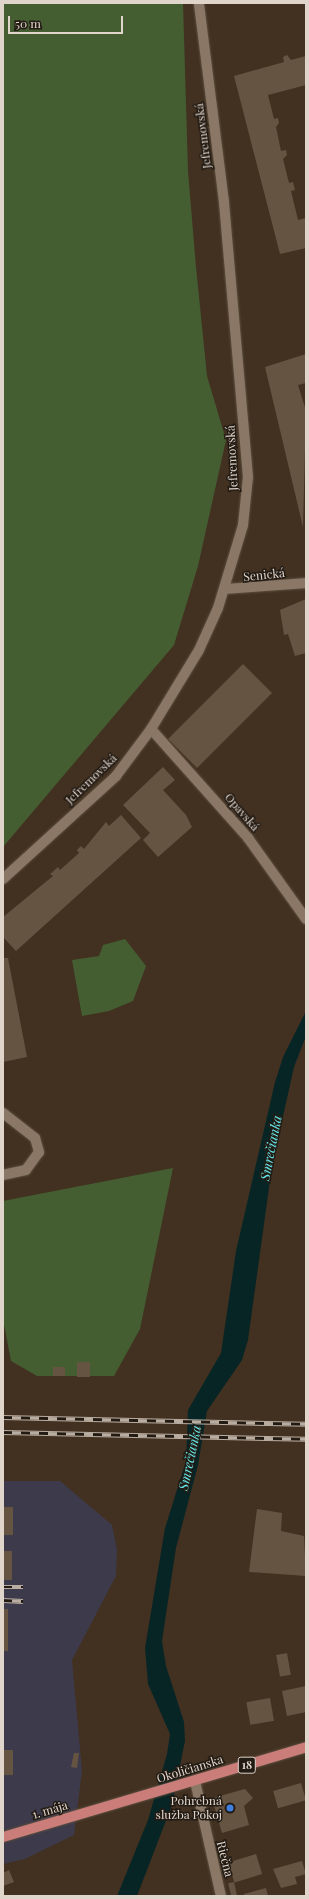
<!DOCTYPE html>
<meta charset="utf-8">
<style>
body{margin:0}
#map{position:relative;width:309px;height:1899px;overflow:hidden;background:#423121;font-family:"Playfair Display",serif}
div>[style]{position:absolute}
.industrial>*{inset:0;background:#3d3a4b}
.green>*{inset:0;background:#445e32}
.water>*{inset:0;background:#082525}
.building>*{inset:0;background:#665443;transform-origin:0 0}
.roads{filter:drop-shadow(0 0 1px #5c4e3f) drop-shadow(0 0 1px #5c4e3f)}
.street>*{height:10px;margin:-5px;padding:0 5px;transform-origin:5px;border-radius:5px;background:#8a7765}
.primary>*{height:10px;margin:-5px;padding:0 5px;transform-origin:5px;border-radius:5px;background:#ca7d79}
.rail>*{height:4.5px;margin-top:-2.25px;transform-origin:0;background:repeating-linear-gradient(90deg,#221b14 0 9px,#b9ada1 0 18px);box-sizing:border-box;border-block:1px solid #b9ada1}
.dots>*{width:11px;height:11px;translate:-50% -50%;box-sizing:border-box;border:2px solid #221b14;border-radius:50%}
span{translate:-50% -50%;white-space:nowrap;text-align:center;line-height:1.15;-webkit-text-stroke:3px #221b14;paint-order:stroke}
.shield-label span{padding:1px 3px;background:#221b14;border:1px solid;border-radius:3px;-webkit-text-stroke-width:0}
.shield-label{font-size:11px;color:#e0d5cb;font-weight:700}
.street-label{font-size:12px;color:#e0d5cb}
.poi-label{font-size:12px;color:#e0d5cb}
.right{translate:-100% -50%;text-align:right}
.water-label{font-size:13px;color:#67e9ea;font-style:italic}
.frame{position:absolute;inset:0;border:4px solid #e0d5cb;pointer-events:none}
.scale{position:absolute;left:8px;top:16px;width:115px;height:18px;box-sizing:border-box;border:2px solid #e0d5cb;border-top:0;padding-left:5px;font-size:12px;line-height:14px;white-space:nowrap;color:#e0d5cb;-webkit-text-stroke:3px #221b14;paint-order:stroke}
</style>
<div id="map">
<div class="industrial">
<i style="clip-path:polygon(3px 1481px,60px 1481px,112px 1525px,117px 1550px,116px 1576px,72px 1660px,82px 1771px,74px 1835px,25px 1859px,3px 1864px)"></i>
</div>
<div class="green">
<i style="clip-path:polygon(3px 3px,183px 3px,188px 171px,196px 267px,207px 376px,226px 440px,198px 566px,174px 645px,3px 847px)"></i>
<i style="clip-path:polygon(125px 939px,146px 966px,133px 1001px,109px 1011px,82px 1016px,72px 960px,99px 956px,103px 945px)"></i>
<i style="clip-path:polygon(173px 1168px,140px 1329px,114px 1376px,37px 1376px,11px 1361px,3px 1319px,3px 1201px)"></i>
</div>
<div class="water">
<i style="clip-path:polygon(306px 1011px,306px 1036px,294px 1067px,272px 1166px,248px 1340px,242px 1360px,207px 1411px,198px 1465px,176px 1548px,162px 1641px,166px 1666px,184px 1722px,185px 1741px,172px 1805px,137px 1896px,117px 1896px,148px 1820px,167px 1754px,170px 1734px,148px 1684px,145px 1648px,165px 1528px,186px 1461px,188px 1410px,221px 1353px,236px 1251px,275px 1082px,283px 1057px)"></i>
</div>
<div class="building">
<i style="clip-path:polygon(287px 55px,291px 60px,306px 56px,306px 85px,268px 95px,274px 119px,278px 118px,279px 123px,276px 127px,281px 151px,286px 150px,287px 155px,283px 159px,289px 183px,293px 182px,295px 190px,291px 191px,298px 220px,306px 218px,306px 248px,280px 254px,234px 76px,284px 62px,283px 57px)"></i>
<i style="clip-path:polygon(306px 354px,306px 383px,298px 385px,306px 411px,303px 527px,265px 367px)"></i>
<i style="clip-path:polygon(306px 599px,306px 653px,295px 656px,288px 634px,284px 635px,280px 610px)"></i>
<i style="left:243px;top:664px;width:41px;height:106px;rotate:45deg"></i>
<i style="clip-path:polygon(163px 767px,175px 780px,163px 790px,186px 815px,192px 827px,158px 857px,143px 840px,150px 833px,123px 805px)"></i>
<i style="clip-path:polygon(121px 815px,141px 838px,16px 951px,3px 937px,3px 917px,53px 876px,50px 874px,58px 867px,60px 870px,79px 853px,77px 850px,81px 846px,84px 849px,106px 822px,109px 826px)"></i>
<i style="clip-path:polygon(3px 958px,8px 958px,27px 1057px,3px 1062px)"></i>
<i style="left:77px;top:1362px;width:13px;height:15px"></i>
<i style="left:53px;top:1367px;width:12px;height:9px"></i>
<i style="left:3px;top:1507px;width:10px;height:28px"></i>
<i style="clip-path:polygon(257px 1509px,282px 1513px,281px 1531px,304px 1536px,306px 1576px,249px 1572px)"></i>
<i style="left:3px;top:1551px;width:9px;height:29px"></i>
<i style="left:3px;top:1609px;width:5px;height:42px"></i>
<i style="left:287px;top:1653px;width:22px;height:11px;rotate:80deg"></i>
<i style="clip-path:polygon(306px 1686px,306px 1712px,287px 1716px,282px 1691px)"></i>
<i style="left:270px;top:1698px;width:23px;height:24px;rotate:80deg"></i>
<i style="left:3px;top:1750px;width:10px;height:25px"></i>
<i style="clip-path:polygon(74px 1753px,79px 1753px,77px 1768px,71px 1767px)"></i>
<i style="left:301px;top:1783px;width:18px;height:29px;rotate:74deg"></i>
<i style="clip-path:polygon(245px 1789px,253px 1798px,244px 1806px,249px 1825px,222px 1833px,213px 1802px,216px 1797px)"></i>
<i style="left:256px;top:1854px;width:21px;height:29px;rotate:73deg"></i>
<i style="clip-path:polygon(302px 1861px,306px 1874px,295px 1877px,297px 1884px,281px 1888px,273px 1869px)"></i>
<i style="clip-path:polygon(9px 1870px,14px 1882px,3px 1886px,3px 1873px)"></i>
<i style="left:234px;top:1882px;width:13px;height:6px;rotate:77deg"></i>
<i style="clip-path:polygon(266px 1888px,268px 1896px,244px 1896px,244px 1894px)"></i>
</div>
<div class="roads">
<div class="street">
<i style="left:225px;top:589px;width:81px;rotate:-4.2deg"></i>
<i style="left:151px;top:729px;width:146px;rotate:48.3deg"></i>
<i style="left:248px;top:838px;width:100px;rotate:54.4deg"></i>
<i style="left:3px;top:879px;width:153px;rotate:-42.3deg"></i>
<i style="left:116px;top:776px;width:59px;rotate:-53.3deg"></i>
<i style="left:151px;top:729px;width:92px;rotate:-58.7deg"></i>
<i style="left:199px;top:650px;width:46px;rotate:-65.7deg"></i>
<i style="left:218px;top:608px;width:87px;rotate:-73.2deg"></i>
<i style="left:243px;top:525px;width:48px;rotate:-84.1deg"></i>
<i style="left:248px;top:477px;width:276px;rotate:-95deg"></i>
<i style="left:224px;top:202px;width:201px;rotate:-97.2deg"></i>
<i style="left:3px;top:1113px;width:41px;rotate:38deg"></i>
<i style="left:35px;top:1138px;width:15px;rotate:74deg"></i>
<i style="left:39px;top:1152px;width:22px;rotate:126deg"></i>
<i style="left:26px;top:1170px;width:24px;rotate:168deg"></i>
<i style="left:195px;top:1781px;width:118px;rotate:77.3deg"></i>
</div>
<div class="primary">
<i style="left:3px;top:1837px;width:316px;rotate:-16.5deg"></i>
</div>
</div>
<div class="rail">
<i style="left:3px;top:1417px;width:303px;rotate:1.3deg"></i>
<i style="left:3px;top:1432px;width:303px;rotate:1.3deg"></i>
<i style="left:3px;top:1587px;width:20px"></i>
<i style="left:3px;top:1600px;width:20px;rotate:3deg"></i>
</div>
<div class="dots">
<i style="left:230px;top:1808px;background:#3f7fe0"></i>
</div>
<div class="shield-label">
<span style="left:247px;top:1765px">18</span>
</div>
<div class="street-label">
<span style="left:203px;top:136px;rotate:-97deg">Jefremovská</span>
<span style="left:232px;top:458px;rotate:-93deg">Jefremovská</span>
<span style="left:264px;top:575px;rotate:-6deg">Senická</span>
<span style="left:91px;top:779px;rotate:-44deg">Jefremovská</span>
<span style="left:242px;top:812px;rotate:49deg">Opavská</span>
<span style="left:190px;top:1769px;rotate:-17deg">Okoličianska</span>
<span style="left:50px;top:1810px;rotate:-16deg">1. mája</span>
<span style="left:225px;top:1859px;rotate:76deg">Riečna</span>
</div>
<div class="poi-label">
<span class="right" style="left:222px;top:1808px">Pohrebná<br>služba Pokoj</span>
</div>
<div class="water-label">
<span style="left:271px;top:1148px;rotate:-79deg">Smrečianka</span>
<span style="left:190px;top:1458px;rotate:-78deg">Smrečianka</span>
</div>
<div class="frame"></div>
<div class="scale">50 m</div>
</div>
